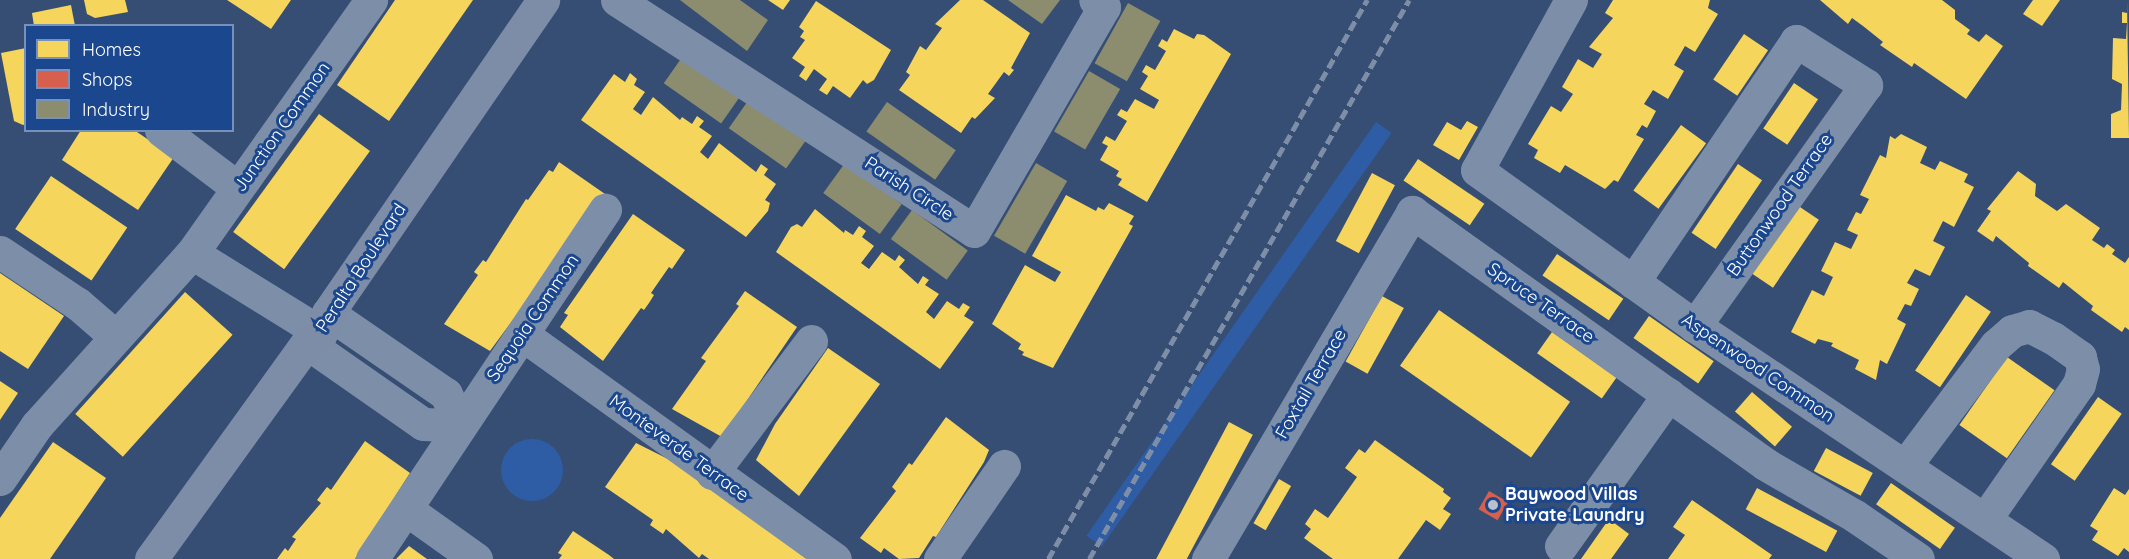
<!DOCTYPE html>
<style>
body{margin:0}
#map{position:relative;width:2129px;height:559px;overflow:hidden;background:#364d74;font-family:Quicksand,sans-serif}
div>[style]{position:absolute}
.green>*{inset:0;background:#2f5da5;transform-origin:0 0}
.round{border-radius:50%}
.homes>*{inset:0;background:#f6d55c;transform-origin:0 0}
.shops>*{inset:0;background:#d6604d;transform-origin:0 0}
.industry>*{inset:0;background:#8c8c6e;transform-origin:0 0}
.street>*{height:33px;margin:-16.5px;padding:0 16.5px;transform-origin:16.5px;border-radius:16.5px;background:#7d8ea8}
.primary>*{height:33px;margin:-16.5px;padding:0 16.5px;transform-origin:16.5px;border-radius:16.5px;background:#7d8da7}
.rail>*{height:4.5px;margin-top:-2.25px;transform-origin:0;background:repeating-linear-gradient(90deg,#7e8ea7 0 10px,transparent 0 14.5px)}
.dots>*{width:16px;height:16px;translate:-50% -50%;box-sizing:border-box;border:3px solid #1b478f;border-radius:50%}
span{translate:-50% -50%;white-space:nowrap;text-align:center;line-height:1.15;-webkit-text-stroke:6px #1b478f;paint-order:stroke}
.street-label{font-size:18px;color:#fff}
.poi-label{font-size:18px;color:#fff;font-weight:700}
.left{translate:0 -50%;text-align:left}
.legend{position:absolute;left:24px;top:24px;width:210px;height:108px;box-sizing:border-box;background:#1b478f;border:2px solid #7691bc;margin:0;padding:8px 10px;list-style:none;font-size:18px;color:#fff}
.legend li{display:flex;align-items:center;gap:12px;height:30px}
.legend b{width:30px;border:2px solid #7691bc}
</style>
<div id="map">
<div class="green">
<i style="left:1376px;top:122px;width:19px;height:505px;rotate:35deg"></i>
<i class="round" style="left:501px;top:439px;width:62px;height:62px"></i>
</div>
<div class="homes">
<i style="clip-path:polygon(84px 0,125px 0,128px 12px,95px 18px,87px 14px)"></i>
<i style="clip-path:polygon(227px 0,291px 0,271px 29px)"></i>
<i style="clip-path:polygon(395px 0,473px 0,389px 121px,337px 85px)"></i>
<i style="clip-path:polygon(768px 0,790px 0,783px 10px)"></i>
<i style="clip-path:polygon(960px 0,983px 0,1030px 33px,1011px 68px,1014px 70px,1009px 76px,1004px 72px,988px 94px,995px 98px,975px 119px,972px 117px,961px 133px,899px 90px,910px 75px,906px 72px,920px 46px,926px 50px,942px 28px,935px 24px)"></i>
<i style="clip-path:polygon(1613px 0,1710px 0,1708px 8px,1718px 14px,1695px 52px,1685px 46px,1674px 65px,1684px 71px,1668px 99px,1653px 90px,1644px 104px,1656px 111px,1647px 128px,1642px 125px,1636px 135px,1644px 139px,1618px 182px,1614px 180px,1605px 189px,1565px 165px,1560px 173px,1534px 158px,1538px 150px,1528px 144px,1551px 106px,1561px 112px,1573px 94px,1562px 87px,1578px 59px,1593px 68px,1602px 54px,1589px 47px,1613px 18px,1605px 13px)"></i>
<i style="clip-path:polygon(1820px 0,1942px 0,1955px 10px,1955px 19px,1970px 30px,1967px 34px,1979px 42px,1986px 34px,2003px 46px,1966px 99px,1914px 63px,1912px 67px,1880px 45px,1883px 42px,1863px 26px,1852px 18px,1848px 24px)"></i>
<i style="clip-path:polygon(2033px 0,2060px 0,2042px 26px,2023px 14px)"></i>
<i style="clip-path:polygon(2127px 0,2129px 138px,2111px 138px,2111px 114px,2121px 110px,2122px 84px,2112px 79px,2113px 38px,2126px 39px,2127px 23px,2122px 23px,2122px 12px,2127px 13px)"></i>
<i style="clip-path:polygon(816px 1px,891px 50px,874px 80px,867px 84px,863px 80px,850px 98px,833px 86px,827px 95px,819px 90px,827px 79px,814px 69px,806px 81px,799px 76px,805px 67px,792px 58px,805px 40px,800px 37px,804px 31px,799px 27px)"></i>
<i style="clip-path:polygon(71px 5px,75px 26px,34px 26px,32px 13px)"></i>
<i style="clip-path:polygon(1174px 29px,1194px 39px,1197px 34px,1204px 35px,1231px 54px,1147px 202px,1118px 185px,1122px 179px,1116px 176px,1119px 171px,1100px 160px,1108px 146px,1102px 143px,1106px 136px,1115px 141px,1127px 121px,1117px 115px,1121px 109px,1127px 112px,1135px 99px,1154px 109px,1159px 100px,1140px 89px,1148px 76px,1142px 72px,1146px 65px,1155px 70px,1166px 51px,1158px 46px,1162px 39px,1167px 42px)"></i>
<i style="left:1744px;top:34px;width:29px;height:55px;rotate:34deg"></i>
<i style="clip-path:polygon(26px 48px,26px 124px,23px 125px,14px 121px,1px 53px)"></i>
<i style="clip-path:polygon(630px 73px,637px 79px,634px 85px,645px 92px,633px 109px,641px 115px,653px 97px,680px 120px,682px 117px,692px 124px,697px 116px,704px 121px,699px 127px,712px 136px,700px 152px,708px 159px,719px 143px,756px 172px,761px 164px,768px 169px,764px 175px,776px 184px,765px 200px,770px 203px,768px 211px,746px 237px,581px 120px,614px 74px,625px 82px)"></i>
<i style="left:1794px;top:83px;width:29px;height:55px;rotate:34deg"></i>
<i style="left:319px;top:114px;width:63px;height:146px;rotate:36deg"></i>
<i style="clip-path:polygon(1467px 121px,1478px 127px,1459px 160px,1433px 145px,1447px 122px,1461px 130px)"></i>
<i style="left:1681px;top:125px;width:31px;height:81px;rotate:36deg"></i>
<i style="clip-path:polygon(81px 130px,134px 130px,174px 157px,138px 210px,62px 160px)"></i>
<i style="clip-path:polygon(1901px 134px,1927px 147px,1920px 163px,1935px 170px,1940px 161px,1968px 174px,1964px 182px,1974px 187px,1954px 227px,1943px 221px,1933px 241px,1945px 247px,1930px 276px,1915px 269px,1907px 283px,1919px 289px,1911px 306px,1905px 304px,1897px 319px,1906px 324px,1887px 364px,1880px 360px,1876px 380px,1855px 369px,1859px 360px,1831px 346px,1833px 343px,1818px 339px,1815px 344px,1791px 332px,1812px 290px,1824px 296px,1833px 277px,1821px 271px,1835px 242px,1851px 249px,1858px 235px,1847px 230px,1856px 212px,1861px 214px,1869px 199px,1860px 195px,1880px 155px,1886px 158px,1890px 136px,1895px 139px)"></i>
<i style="left:1418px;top:159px;width:80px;height:26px;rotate:34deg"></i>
<i style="clip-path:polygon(559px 162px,605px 194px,490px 351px,444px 324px,478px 275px,474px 272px,483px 260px,486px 262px,526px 199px,528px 200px,549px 170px,553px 172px)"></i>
<i style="left:1738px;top:164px;width:29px;height:83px;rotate:34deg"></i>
<i style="clip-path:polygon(2018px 171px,2036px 184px,2035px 196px,2057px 211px,2066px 204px,2100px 228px,2092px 240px,2104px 248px,2107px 244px,2115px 250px,2112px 254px,2125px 263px,2129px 257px,2129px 330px,2125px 327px,2122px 332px,2091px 310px,2093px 306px,2063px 282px,2059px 288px,2028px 266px,2029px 263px,1996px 236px,1993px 242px,1977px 231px,1991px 211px,1987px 209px)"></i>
<i style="left:1372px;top:173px;width:26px;height:77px;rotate:28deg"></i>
<i style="left:51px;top:176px;width:92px;height:64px;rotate:34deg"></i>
<i style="clip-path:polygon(1066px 195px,1096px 211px,1098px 207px,1104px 210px,1109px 203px,1134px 216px,1129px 224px,1133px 226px,1053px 368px,1022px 355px,1024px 352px,1018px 349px,1021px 344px,992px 324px,1025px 265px,1055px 282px,1061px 272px,1032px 256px)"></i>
<i style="left:1794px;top:203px;width:30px;height:82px;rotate:34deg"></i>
<i style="clip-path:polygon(815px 209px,844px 233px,845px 230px,853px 235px,859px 226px,866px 231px,862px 237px,874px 246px,861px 263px,869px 269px,882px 252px,895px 261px,899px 255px,905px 260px,899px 267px,918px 284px,923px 276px,929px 280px,925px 285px,939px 294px,926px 312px,934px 319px,947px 301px,959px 309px,963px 303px,970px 307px,964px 316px,974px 322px,940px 369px,776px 252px,791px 227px,797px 224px,802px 227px)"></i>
<i style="clip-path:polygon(633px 214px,685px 250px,672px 269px,669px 267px,651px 293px,654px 295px,649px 303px,644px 310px,641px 308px,603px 361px,560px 327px,568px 315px,564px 313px)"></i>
<i style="left:1557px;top:254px;width:80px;height:26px;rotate:34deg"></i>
<i style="clip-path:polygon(0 273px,64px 316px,28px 369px,0 351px)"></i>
<i style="clip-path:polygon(745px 291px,797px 327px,722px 437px,672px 409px,706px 361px,701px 358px,739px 306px,736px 304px)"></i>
<i style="left:185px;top:292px;width:64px;height:164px;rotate:42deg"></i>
<i style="left:1966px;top:295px;width:30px;height:91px;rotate:34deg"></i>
<i style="left:1382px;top:296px;width:25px;height:75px;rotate:29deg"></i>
<i style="left:1439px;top:310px;width:160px;height:68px;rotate:35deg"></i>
<i style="left:1649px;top:316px;width:79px;height:27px;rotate:35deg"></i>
<i style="left:1552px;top:332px;width:79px;height:26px;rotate:35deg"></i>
<i style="clip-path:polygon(828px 348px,880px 384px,799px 496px,756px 460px,775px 424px)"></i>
<i style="left:2007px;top:357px;width:58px;height:83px;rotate:35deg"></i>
<i style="clip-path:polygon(0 381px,18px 393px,0 420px)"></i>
<i style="left:1752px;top:392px;width:53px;height:26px;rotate:41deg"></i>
<i style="left:2098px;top:397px;width:29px;height:82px;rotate:35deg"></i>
<i style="clip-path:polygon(946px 417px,989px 450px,984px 462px,936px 537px,933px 536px,919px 558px,899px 559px,884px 548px,881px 553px,860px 538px,896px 491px,892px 487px,909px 463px,912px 465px)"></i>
<i style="left:1229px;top:422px;width:27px;height:157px;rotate:28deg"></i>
<i style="clip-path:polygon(1375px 440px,1444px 489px,1443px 492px,1451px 498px,1443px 509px,1451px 514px,1440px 530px,1426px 520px,1398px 559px,1333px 559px,1304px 538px,1311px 529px,1305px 524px,1315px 509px,1328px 518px,1357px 477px,1345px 468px,1359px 449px,1365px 453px)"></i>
<i style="clip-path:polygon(365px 441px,410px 473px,355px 559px,277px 559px,285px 548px,288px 551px,296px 539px,292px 537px,321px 503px,317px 500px,327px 487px,331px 490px)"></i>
<i style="clip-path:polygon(53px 442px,106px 478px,50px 559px,0 559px,0 518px)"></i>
<i style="clip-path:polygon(636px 443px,672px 461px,807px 559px,709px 559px,702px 554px,699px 558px,666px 529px,663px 534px,650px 525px,653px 520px,605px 487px)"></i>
<i style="left:1826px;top:448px;width:53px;height:26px;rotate:28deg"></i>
<i style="left:1279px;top:479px;width:14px;height:51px;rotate:30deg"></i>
<i style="left:1891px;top:483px;width:78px;height:26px;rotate:35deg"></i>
<i style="left:1757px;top:488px;width:91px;height:24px;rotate:28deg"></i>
<i style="clip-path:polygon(2114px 488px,2125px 495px,2129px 489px,2129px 552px,2124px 548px,2118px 556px,2092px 540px,2098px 531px,2090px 526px)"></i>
<i style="clip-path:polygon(1692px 500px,1772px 555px,1769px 559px,1668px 559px,1685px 535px,1673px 527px)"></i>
<i style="clip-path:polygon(1609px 519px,1629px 534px,1611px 559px,1581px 559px)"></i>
<i style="clip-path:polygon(573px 531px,609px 555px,614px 559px,559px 559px,562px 555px,558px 553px)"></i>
<i style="clip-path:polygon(409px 546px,427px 559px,396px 559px)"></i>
</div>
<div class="shops">
<i style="left:1489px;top:491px;width:22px;height:21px;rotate:30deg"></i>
</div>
<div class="industry">
<i style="clip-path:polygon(680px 0,740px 0,768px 20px,747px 51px)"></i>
<i style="clip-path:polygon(1008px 0,1060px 0,1042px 24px)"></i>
<i style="left:1128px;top:3px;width:37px;height:69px;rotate:29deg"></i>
<i style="left:685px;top:53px;width:70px;height:37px;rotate:35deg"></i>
<i style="left:1089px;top:71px;width:36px;height:70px;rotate:30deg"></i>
<i style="left:750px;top:98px;width:70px;height:37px;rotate:35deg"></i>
<i style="left:887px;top:102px;width:84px;height:36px;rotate:35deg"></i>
<i style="left:845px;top:163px;width:70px;height:37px;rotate:36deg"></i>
<i style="left:1036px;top:163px;width:36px;height:84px;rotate:30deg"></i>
<i style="left:912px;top:210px;width:69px;height:36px;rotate:36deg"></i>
</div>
<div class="street">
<i style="left:617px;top:0;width:425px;rotate:32.9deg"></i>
<i style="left:974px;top:231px;width:259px;rotate:-59.9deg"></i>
<i style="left:1104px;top:7px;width:11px;rotate:-142deg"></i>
<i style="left:1571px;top:0;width:194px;rotate:118.9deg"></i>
<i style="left:1477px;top:170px;width:268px;rotate:35.6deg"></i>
<i style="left:1695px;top:326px;width:419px;rotate:33.8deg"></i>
<i style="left:161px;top:130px;width:96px;rotate:37deg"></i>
<i style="left:0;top:252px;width:94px;rotate:33.7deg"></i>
<i style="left:78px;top:304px;width:50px;rotate:41deg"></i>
<i style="left:192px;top:253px;width:152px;rotate:31.8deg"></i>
<i style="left:1633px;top:282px;width:291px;rotate:-55.9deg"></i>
<i style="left:1796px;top:41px;width:83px;rotate:32.2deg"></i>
<i style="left:1866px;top:85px;width:296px;rotate:125.4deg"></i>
<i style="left:328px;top:313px;width:143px;rotate:34.5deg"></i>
<i style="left:446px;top:394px;width:34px;rotate:66deg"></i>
<i style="left:523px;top:335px;width:384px;rotate:35.7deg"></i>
<i style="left:307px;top:343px;width:141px;rotate:34.9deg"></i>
<i style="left:423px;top:424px;width:37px;rotate:2deg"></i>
<i style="left:1905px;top:466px;width:151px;rotate:-53.1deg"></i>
<i style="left:1996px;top:345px;width:21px;rotate:-41deg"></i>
<i style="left:2012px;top:331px;width:18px;rotate:-16deg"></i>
<i style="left:2029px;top:326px;width:27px;rotate:27deg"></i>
<i style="left:2053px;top:338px;width:33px;rotate:35deg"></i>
<i style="left:2080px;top:357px;width:12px;rotate:76deg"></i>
<i style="left:2083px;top:369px;width:16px;rotate:105deg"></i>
<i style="left:2079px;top:384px;width:165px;rotate:124.8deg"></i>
<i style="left:712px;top:473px;width:165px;rotate:-53.1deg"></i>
<i style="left:0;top:479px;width:65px;rotate:-55.6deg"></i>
<i style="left:37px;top:425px;width:232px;rotate:-48deg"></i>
<i style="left:192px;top:253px;width:310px;rotate:-54.7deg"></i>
<i style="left:406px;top:509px;width:86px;rotate:35.5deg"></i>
<i style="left:1561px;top:546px;width:186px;rotate:-54.6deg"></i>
<i style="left:372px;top:559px;width:420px;rotate:-56.3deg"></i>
<i style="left:940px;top:559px;width:113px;rotate:-55.5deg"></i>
<i style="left:1208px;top:559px;width:403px;rotate:-59.5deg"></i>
<i style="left:1412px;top:212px;width:434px;rotate:35.5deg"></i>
<i style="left:1765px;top:464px;width:104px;rotate:30deg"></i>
<i style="left:1855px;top:516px;width:76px;rotate:34.3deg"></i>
</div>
<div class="primary">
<i style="left:151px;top:559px;width:266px;rotate:-54.2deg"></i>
<i style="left:307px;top:343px;width:17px;rotate:-36deg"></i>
<i style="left:321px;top:333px;width:21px;rotate:-71deg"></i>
<i style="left:328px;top:313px;width:380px;rotate:-55.5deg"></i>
</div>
<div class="rail">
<i style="left:1048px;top:559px;width:644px;rotate:-60.29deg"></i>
<i style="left:1089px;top:559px;width:644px;rotate:-60.21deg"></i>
</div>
<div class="dots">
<i style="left:1493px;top:505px;background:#b9c1ce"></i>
</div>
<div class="street-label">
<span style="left:282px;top:127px;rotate:-55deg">Junction Common</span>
<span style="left:909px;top:189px;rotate:33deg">Parish Circle</span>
<span style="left:1780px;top:205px;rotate:-55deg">Buttonwood Terrace</span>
<span style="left:361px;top:268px;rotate:-57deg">Peralta Boulevard</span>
<span style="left:1541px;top:303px;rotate:35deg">Spruce Terrace</span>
<span style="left:533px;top:318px;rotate:-56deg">Sequoia Common</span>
<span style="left:1758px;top:368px;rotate:34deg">Aspenwood Common</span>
<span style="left:1311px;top:384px;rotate:-60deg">Foxtail Terrace</span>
<span style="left:679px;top:448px;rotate:36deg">Monteverde Terrace</span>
</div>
<div class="poi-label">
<span class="left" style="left:1505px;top:505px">Baywood Villas<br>Private Laundry</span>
</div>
<ul class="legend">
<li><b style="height:16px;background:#f6d55c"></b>Homes</li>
<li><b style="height:16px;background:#d6604d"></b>Shops</li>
<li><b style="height:16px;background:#8c8c6e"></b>Industry</li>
</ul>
</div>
